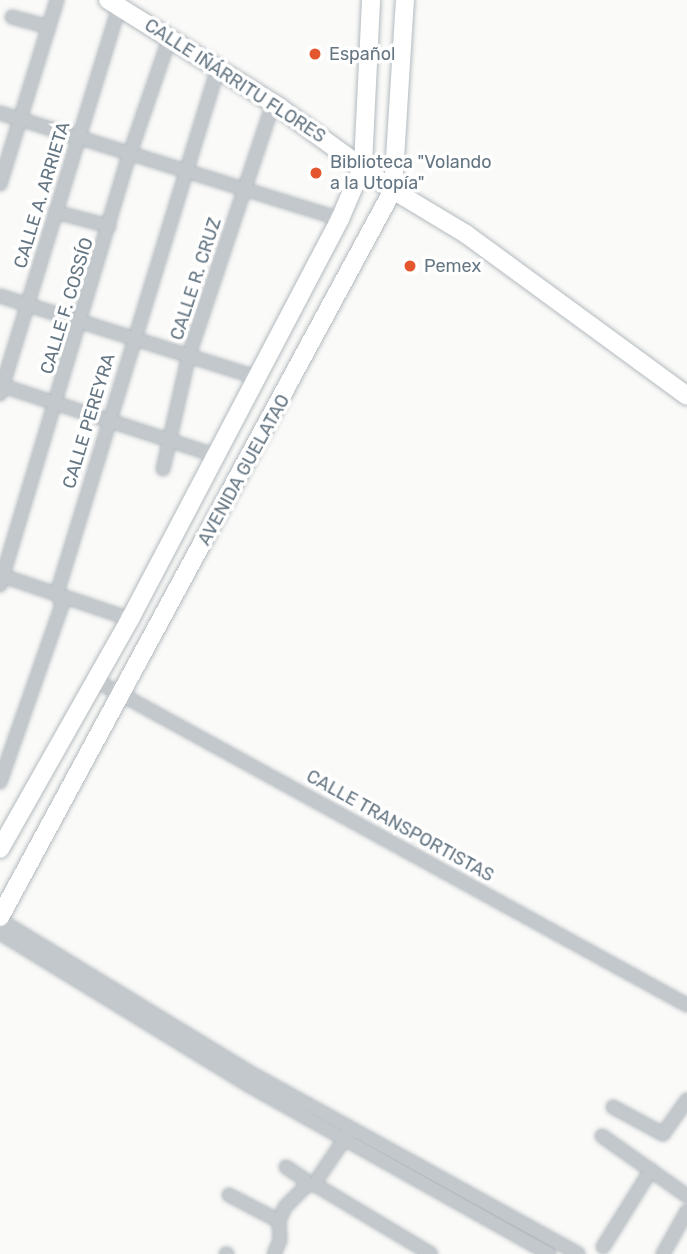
<!DOCTYPE html>
<meta charset="utf-8">
<style>
body{margin:0}
#map{position:relative;width:687px;height:1254px;overflow:hidden;background:#fafaf8;font-family:Rubik,sans-serif}
div>[style]{position:absolute}
.roads{filter:drop-shadow(0 0 2px #b3babf) drop-shadow(0 0 2px #b3babf)}
.street>*{height:12px;margin:-6px;padding:0 6px;transform-origin:6px;border-radius:6px;background:#c3c8cc}
.secondary>*{height:18px;margin:-9px;padding:0 9px;transform-origin:9px;border-radius:9px;background:#fff}
.dots>*{width:19px;height:19px;translate:-50% -50%;box-sizing:border-box;border:4px solid #fff;border-radius:50%}
span{translate:-50% -50%;white-space:nowrap;text-align:center;line-height:1.15;-webkit-text-stroke:7px #fff;paint-order:stroke}
.poi-label{font-size:18px;color:#657683}
.left{translate:0 -50%;text-align:left}
.street-label{font-size:18px;color:#657683}
</style>
<div id="map">
<div class="roads">
<div class="street">
<i style="left:12px;top:17px;width:38px;rotate:15deg"></i>
<i style="left:0;top:113px;width:356px;rotate:17.3deg"></i>
<i style="left:0;top:184px;width:193px;rotate:-72.8deg"></i>
<i style="left:55px;top:212px;width:56px;rotate:14.5deg"></i>
<i style="left:0;top:296px;width:268px;rotate:17.6deg"></i>
<i style="left:0;top:385px;width:225px;rotate:18.1deg"></i>
<i style="left:0;top:394px;width:406px;rotate:-72.9deg"></i>
<i style="left:163px;top:469px;width:117px;rotate:-77.2deg"></i>
<i style="left:189px;top:355px;width:265px;rotate:-71.5deg"></i>
<i style="left:0;top:575px;width:137px;rotate:18.7deg"></i>
<i style="left:0;top:585px;width:451px;rotate:-73.3deg"></i>
<i style="left:130px;top:153px;width:123px;rotate:-71deg"></i>
<i style="left:95px;top:680px;width:675px;rotate:28.77deg"></i>
<i style="left:0;top:782px;width:188px;rotate:-70.7deg"></i>
<i style="left:62px;top:605px;width:13px;rotate:-113deg"></i>
<i style="left:57px;top:593px;width:549px;rotate:-72.95deg"></i>
<i style="left:0;top:920px;width:300px;rotate:31.4deg"></i>
<i style="left:256px;top:1076px;width:368px;rotate:28.9deg"></i>
<i style="left:0;top:933px;width:293px;rotate:31.5deg"></i>
<i style="left:250px;top:1086px;width:343px;rotate:29.3deg"></i>
<i style="left:613px;top:1107px;width:57px;rotate:28.4deg"></i>
<i style="left:663px;top:1134px;width:42px;rotate:-54.8deg"></i>
<i style="left:602px;top:1136px;width:104px;rotate:35.2deg"></i>
<i style="left:286px;top:1167px;width:22px;rotate:34deg"></i>
<i style="left:304px;top:1179px;width:7px;rotate:74deg"></i>
<i style="left:306px;top:1186px;width:8px;rotate:-14deg"></i>
<i style="left:314px;top:1184px;width:136px;rotate:30.9deg"></i>
<i style="left:314px;top:1184px;width:60px;rotate:-55.8deg"></i>
<i style="left:229px;top:1195px;width:56px;rotate:27.5deg"></i>
<i style="left:279px;top:1221px;width:19px;rotate:87deg"></i>
<i style="left:280px;top:1240px;width:15px;rotate:113deg"></i>
<i style="left:279px;top:1221px;width:15px;rotate:-67deg"></i>
<i style="left:285px;top:1207px;width:30px;rotate:-45deg"></i>
<i style="left:603px;top:1247px;width:91px;rotate:-58.1deg"></i>
<i style="left:226px;top:1254px;width:1px"></i>
<i style="left:663px;top:1254px;width:49px;rotate:-60.8deg"></i>
</div>
<div class="secondary">
<i style="left:108px;top:0;width:202px;rotate:32deg"></i>
<i style="left:279px;top:107px;width:141px;rotate:36.1deg"></i>
<i style="left:393px;top:190px;width:85px;rotate:31.1deg"></i>
<i style="left:466px;top:234px;width:274px;rotate:36.2deg"></i>
<i style="left:0;top:849px;width:264px;rotate:-60.5deg"></i>
<i style="left:130px;top:619px;width:452px;rotate:-62.3deg"></i>
<i style="left:340px;top:219px;width:59px;rotate:-66.9deg"></i>
<i style="left:363px;top:165px;width:165px;rotate:-87.2deg"></i>
<i style="left:0;top:917px;width:826px;rotate:-61.61deg"></i>
<i style="left:393px;top:190px;width:190px;rotate:-86.4deg"></i>
</div>
</div>
<div class="dots">
<i style="left:315px;top:54px;background:#e4572e"></i>
<i style="left:316px;top:173px;background:#e4572e"></i>
<i style="left:410px;top:266px;background:#e4572e"></i>
</div>
<div class="poi-label">
<span class="left" style="left:329px;top:54px">Español</span>
<span class="left" style="left:330px;top:173px">Biblioteca "Volando<br>a la Utopía"</span>
<span class="left" style="left:424px;top:266px">Pemex</span>
</div>
<div class="street-label">
<span style="left:235px;top:81px;rotate:33deg">CALLE IÑÁRRITU FLORES</span>
<span style="left:42px;top:195px;rotate:-73deg">CALLE A. ARRIETA</span>
<span style="left:196px;top:279px;rotate:-72deg">CALLE R. CRUZ</span>
<span style="left:67px;top:306px;rotate:-73deg">CALLE F. COSSÍO</span>
<span style="left:89px;top:421px;rotate:-73deg">CALLE PEREYRA</span>
<span style="left:244px;top:470px;rotate:-61deg">AVENIDA GUELATAO</span>
<span style="left:400px;top:826px;rotate:29deg">CALLE TRANSPORTISTAS</span>
</div>
</div>
